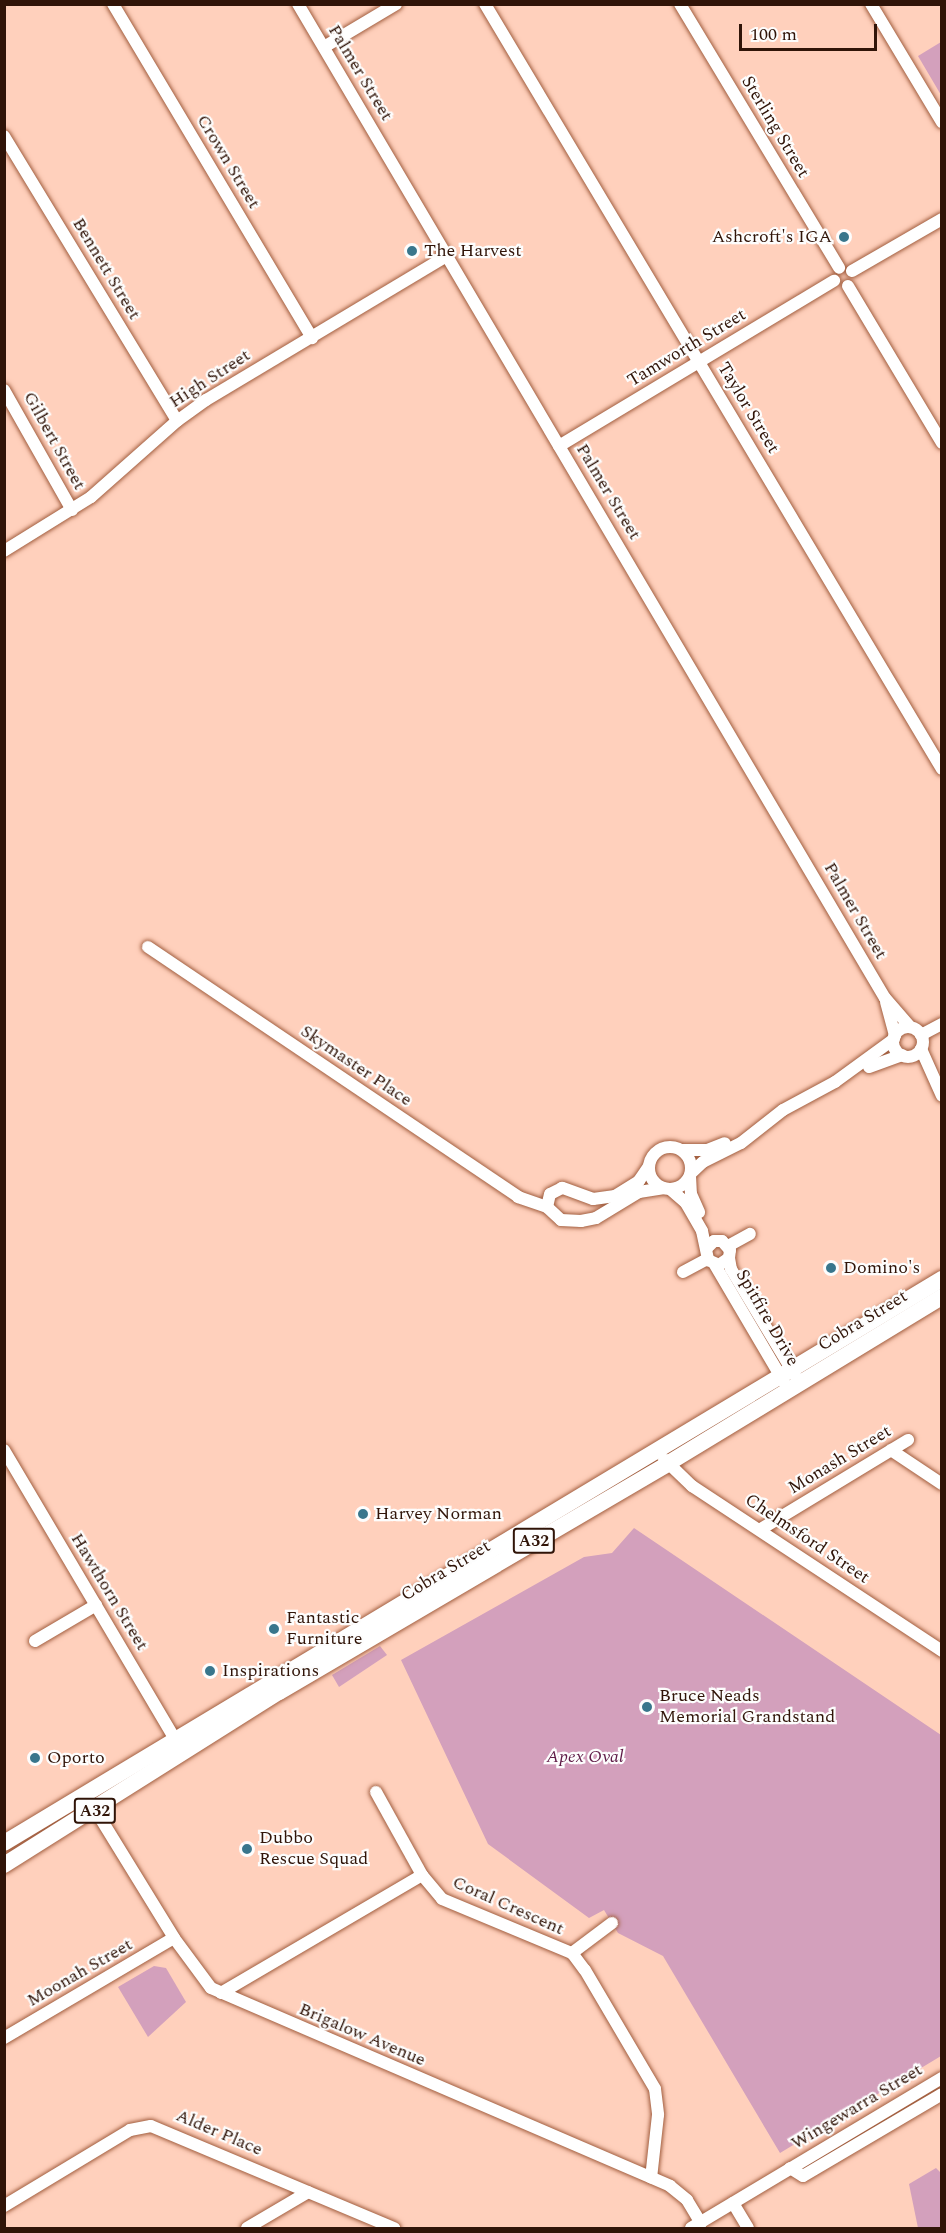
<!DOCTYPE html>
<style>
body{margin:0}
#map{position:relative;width:946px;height:2233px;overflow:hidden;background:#ffd0bc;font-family:Spectral,serif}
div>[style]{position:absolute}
.green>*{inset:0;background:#d3a0bc}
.roads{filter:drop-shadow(0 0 2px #a25e3f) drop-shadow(0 0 2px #a25e3f)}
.minor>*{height:12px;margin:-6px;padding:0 6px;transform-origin:6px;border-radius:6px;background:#fff}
.minor>.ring{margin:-6px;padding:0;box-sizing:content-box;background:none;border:12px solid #fff;border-radius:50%}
.highway>*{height:16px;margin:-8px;padding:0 8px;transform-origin:8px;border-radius:8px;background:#fff}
.dots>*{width:16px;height:16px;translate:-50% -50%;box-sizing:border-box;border:3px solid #fdfdfd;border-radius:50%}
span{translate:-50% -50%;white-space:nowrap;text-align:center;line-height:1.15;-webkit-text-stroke:4.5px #fdfdfd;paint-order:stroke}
.shield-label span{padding:2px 4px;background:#fdfdfd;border:2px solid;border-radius:4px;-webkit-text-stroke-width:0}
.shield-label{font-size:16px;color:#301408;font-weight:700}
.street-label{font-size:18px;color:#301408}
.poi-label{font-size:18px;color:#301408}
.right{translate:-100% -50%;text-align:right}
.left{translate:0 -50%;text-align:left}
.park-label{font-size:18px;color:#5f1b47;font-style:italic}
.frame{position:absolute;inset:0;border:6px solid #301408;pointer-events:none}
.scale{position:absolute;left:739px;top:24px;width:138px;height:27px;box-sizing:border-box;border:3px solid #301408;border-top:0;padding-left:8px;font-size:18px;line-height:21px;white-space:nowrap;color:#301408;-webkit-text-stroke:4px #fdfdfd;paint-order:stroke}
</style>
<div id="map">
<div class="green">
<i style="clip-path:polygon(941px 42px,942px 42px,941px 95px,918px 56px)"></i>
<i style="clip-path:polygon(634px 1528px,941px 1735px,941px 2056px,780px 2153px,663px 1956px,618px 1933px,604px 1910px,589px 1918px,488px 1844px,401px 1660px,584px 1557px,612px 1553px)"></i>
<i style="clip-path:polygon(380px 1646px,387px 1655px,339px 1687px,332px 1675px)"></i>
<i style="clip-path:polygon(154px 1966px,166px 1968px,186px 2002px,148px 2037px,118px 1987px)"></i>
<i style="clip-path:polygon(936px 2168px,941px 2173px,941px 2228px,918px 2228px,909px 2184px)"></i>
</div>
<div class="roads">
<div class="minor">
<i style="left:113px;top:4px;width:389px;rotate:59.2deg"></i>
<i style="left:298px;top:4px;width:1154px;rotate:59.44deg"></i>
<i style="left:885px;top:998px;width:38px;rotate:49deg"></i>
<i style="left:485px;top:4px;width:891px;rotate:59.15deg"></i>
<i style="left:680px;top:4px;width:308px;rotate:58.9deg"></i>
<i style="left:871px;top:4px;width:138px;rotate:59deg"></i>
<i style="left:324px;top:47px;width:84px;rotate:-30.8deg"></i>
<i style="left:4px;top:136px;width:333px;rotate:58.7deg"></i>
<i style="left:852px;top:271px;width:104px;rotate:-30deg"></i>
<i style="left:848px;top:286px;width:183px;rotate:59.1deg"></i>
<i style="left:4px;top:390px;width:138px;rotate:60.5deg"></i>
<i style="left:559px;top:446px;width:321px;rotate:-31deg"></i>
<i style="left:4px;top:551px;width:102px;rotate:-31.8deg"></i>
<i style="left:91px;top:497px;width:115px;rotate:-41.5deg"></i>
<i style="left:177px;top:421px;width:36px;rotate:-36deg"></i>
<i style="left:206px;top:400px;width:281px;rotate:-30.9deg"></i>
<i style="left:148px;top:947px;width:447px;rotate:34deg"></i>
<i style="left:518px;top:1197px;width:31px;rotate:19deg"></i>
<i style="left:886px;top:1002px;width:35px;rotate:75deg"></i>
<i class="ring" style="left:893px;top:1027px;width:18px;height:18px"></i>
<i style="left:921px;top:1035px;width:24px;rotate:-28deg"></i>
<i style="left:921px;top:1049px;width:51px;rotate:65.9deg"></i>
<i style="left:869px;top:1067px;width:35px;rotate:-20deg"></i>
<i class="ring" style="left:649px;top:1147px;width:30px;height:30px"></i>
<i style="left:682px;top:1150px;width:25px"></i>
<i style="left:707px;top:1150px;width:19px;rotate:-21deg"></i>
<i style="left:649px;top:1166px;width:18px;rotate:124deg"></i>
<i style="left:639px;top:1181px;width:28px;rotate:148deg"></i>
<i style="left:615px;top:1196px;width:22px;rotate:172deg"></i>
<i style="left:593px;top:1199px;width:33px;rotate:-160deg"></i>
<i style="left:562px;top:1188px;width:13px;rotate:153deg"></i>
<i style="left:550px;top:1194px;width:13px;rotate:103deg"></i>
<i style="left:547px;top:1207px;width:19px;rotate:43deg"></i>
<i style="left:561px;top:1220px;width:20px;rotate:3deg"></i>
<i style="left:581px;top:1221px;width:15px;rotate:-11deg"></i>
<i style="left:596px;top:1218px;width:50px;rotate:-31.2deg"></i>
<i style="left:639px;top:1192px;width:24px;rotate:-9deg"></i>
<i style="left:691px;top:1173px;width:16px;rotate:-43deg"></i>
<i style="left:703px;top:1162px;width:42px;rotate:-26.6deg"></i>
<i style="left:741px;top:1143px;width:53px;rotate:-38.2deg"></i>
<i style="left:783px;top:1110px;width:59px;rotate:-28.3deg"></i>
<i style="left:835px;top:1082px;width:73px;rotate:-36.1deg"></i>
<i style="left:690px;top:1176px;width:18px;rotate:87deg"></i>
<i style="left:691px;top:1194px;width:20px;rotate:66deg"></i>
<i style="left:670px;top:1189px;width:21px;rotate:41deg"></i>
<i style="left:686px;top:1203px;width:32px;rotate:60deg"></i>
<i style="left:702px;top:1231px;width:30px;rotate:78deg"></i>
<i style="left:708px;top:1260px;width:12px;rotate:24deg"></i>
<i style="left:719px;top:1265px;width:12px;rotate:-35deg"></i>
<i style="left:729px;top:1258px;width:8px;rotate:-83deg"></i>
<i style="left:730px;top:1250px;width:12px;rotate:-132deg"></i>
<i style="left:722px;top:1241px;width:8px;rotate:180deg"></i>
<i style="left:714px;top:1241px;width:11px;rotate:135deg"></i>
<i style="left:728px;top:1246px;width:25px;rotate:-29deg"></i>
<i style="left:729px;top:1258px;width:11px;rotate:80deg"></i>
<i style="left:731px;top:1269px;width:126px;rotate:59deg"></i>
<i style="left:715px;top:1265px;width:136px;rotate:59.5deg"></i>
<i style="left:683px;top:1272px;width:27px;rotate:-28deg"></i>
<i style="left:4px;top:1450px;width:344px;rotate:59.4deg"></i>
<i style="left:891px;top:1450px;width:61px;rotate:33.7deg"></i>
<i style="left:664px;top:1459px;width:39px;rotate:44deg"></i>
<i style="left:692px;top:1486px;width:300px;rotate:33.4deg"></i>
<i style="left:761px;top:1529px;width:172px;rotate:-31.2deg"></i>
<i style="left:35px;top:1641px;width:71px;rotate:-30.5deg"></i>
<i style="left:376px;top:1792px;width:95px;rotate:61deg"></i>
<i style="left:86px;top:1805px;width:12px;rotate:31deg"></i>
<i style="left:96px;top:1811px;width:149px;rotate:58.4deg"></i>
<i style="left:174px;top:1938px;width:62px;rotate:53.5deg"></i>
<i style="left:211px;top:1988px;width:500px;rotate:23.3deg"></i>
<i style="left:670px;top:2186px;width:22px;rotate:39deg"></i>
<i style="left:687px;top:2200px;width:27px;rotate:59deg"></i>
<i style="left:572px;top:1953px;width:50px;rotate:-36.9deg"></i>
<i style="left:221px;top:1993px;width:233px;rotate:-30.4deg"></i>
<i style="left:422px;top:1875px;width:31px;rotate:50deg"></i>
<i style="left:442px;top:1899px;width:141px;rotate:22.6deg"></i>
<i style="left:572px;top:1953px;width:21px;rotate:53deg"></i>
<i style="left:585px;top:1970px;width:138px;rotate:59.5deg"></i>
<i style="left:655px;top:2089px;width:26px;rotate:83deg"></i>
<i style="left:658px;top:2115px;width:63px;rotate:96.3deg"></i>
<i style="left:4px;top:2038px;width:197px;rotate:-30.5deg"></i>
<i style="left:790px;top:2168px;width:15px;rotate:32deg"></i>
<i style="left:803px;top:2176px;width:161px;rotate:-30.5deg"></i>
<i style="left:733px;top:2203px;width:29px;rotate:59deg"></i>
<i style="left:4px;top:2206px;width:147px;rotate:-31.1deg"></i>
<i style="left:130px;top:2130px;width:21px;rotate:-11deg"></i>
<i style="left:151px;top:2126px;width:264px;rotate:22.8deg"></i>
<i style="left:247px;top:2228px;width:71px;rotate:-30.5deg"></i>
<i style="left:691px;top:2228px;width:292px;rotate:-30.9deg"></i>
</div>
<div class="highway">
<i style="left:4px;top:1843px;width:1095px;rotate:-31.02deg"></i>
<i style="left:4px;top:1865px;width:325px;rotate:-32.2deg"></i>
<i style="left:279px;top:1692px;width:450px;rotate:-30.4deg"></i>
<i style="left:667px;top:1464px;width:322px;rotate:-31.3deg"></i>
</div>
</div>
<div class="dots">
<i style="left:844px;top:237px;background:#39768c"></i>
<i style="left:412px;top:251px;background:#39768c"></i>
<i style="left:831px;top:1268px;background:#39768c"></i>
<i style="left:363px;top:1514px;background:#39768c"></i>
<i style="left:274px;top:1629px;background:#39768c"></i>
<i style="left:210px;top:1671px;background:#39768c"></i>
<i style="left:647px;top:1707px;background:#39768c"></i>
<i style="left:35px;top:1758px;background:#39768c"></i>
<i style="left:247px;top:1849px;background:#39768c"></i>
</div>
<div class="shield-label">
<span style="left:534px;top:1541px">A32</span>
<span style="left:95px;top:1811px">A32</span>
</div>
<div class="street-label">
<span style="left:360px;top:73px;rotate:59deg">Palmer Street</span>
<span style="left:775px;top:127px;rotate:59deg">Sterling Street</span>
<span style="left:228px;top:162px;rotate:59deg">Crown Street</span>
<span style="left:106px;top:269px;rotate:59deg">Bennett Street</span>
<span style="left:687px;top:348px;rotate:-31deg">Tamworth Street</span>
<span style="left:210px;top:379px;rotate:-33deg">High Street</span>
<span style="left:748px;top:408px;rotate:59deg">Taylor Street</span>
<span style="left:54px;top:441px;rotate:61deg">Gilbert Street</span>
<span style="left:608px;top:492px;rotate:59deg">Palmer Street</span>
<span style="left:855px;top:911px;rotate:60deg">Palmer Street</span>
<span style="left:356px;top:1066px;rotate:34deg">Skymaster Place</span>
<span style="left:767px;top:1318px;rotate:60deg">Spitfire Drive</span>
<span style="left:863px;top:1321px;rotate:-31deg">Cobra Street</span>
<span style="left:840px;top:1460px;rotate:-31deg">Monash Street</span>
<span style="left:807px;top:1539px;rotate:34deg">Chelmsford Street</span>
<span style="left:446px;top:1571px;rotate:-31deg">Cobra Street</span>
<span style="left:109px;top:1592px;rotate:59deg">Hawthorn Street</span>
<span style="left:508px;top:1906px;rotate:24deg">Coral Crescent</span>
<span style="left:80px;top:1973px;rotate:-30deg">Moonah Street</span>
<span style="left:362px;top:2035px;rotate:23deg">Brigalow Avenue</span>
<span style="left:857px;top:2107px;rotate:-31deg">Wingewarra Street</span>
<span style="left:219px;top:2133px;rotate:23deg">Alder Place</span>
</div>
<div class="poi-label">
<span class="right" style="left:832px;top:237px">Ashcroft's IGA</span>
<span class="left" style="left:424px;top:251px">The Harvest</span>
<span class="left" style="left:843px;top:1268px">Domino's</span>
<span class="left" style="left:375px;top:1514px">Harvey Norman</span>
<span class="left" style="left:286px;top:1629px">Fantastic<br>Furniture</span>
<span class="left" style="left:222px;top:1671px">Inspirations</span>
<span class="left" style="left:659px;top:1707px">Bruce Neads<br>Memorial Grandstand</span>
<span class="left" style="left:47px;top:1758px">Oporto</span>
<span class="left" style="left:259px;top:1849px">Dubbo<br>Rescue Squad</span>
</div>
<div class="park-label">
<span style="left:585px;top:1757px">Apex Oval</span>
</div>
<div class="frame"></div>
<div class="scale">100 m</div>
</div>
